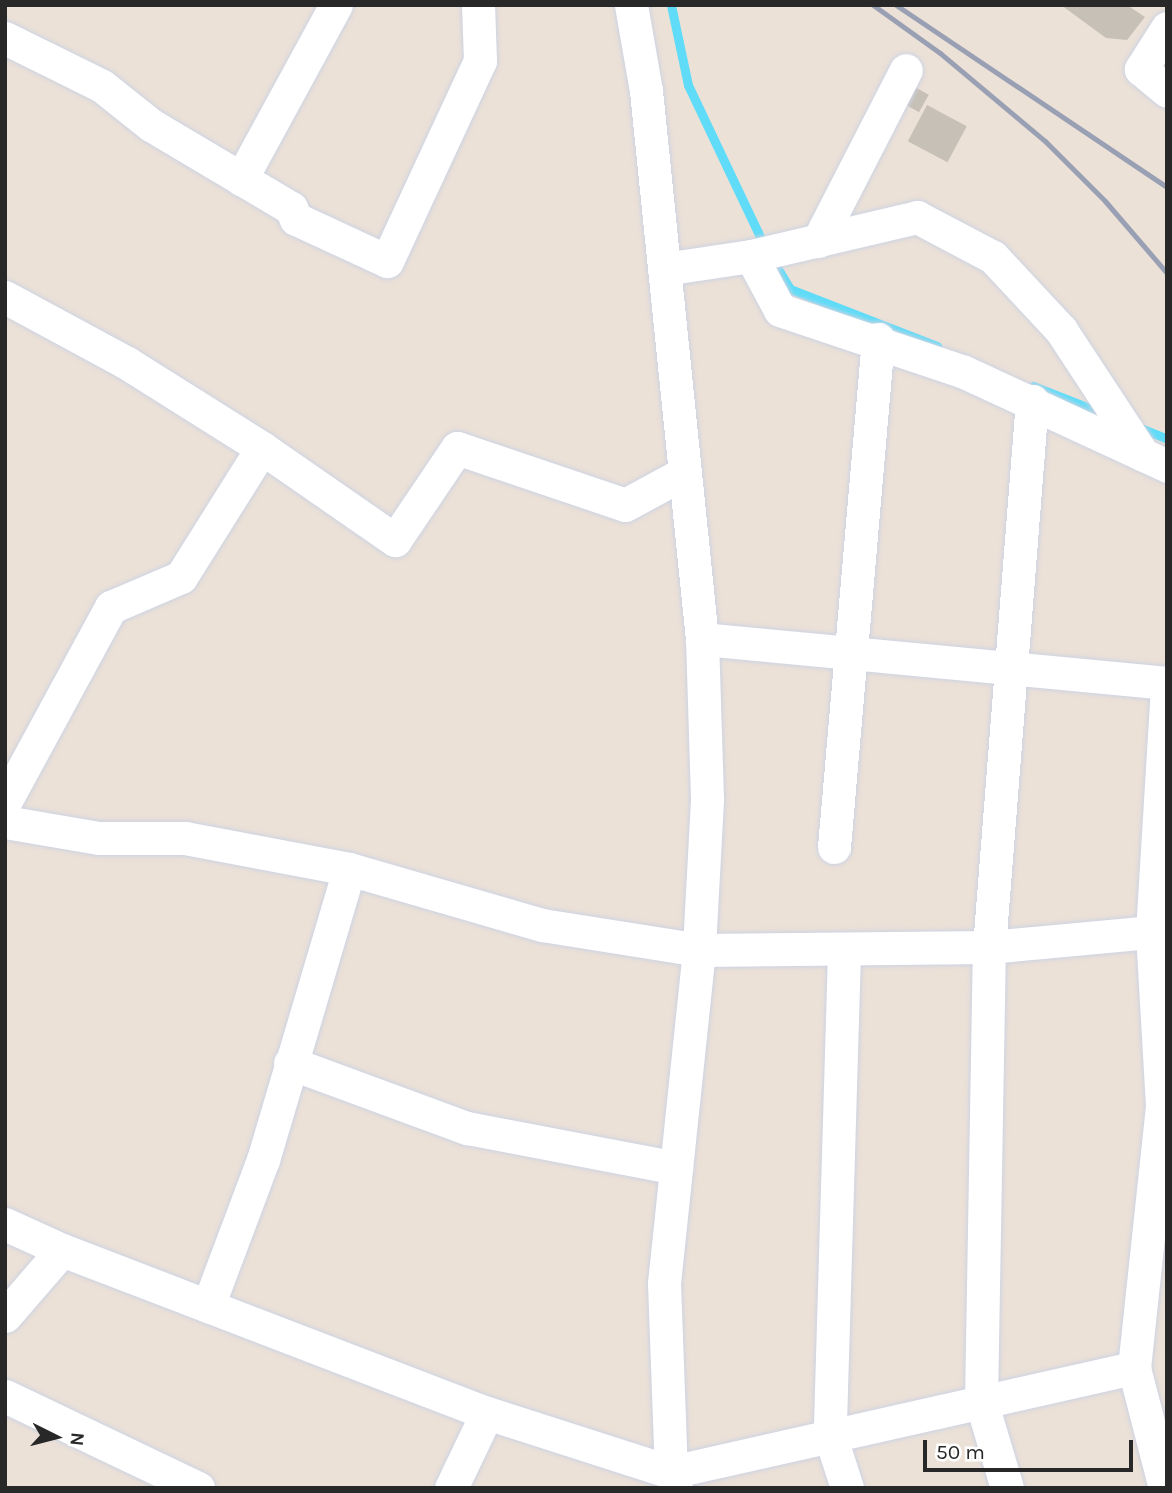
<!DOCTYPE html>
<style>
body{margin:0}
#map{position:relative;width:1172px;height:1493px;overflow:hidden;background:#ece1d7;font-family:Karla,sans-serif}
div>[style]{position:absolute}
.stream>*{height:9px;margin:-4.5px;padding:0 4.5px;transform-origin:4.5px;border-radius:4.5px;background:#60dcf8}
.building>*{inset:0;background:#c6c0b7;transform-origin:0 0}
.roads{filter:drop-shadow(0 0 2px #cdd3e2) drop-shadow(0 0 2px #cdd3e2)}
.minor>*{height:33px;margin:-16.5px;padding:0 16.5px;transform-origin:16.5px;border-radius:16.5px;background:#fff}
.rail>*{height:5px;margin:-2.5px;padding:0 2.5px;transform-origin:2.5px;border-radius:2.5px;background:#9aa0b4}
span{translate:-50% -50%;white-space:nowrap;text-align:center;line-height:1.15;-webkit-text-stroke:5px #fff;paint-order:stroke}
.frame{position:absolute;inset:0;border:7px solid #282828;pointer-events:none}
.north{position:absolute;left:21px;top:1402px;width:70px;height:70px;-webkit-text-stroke:5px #fff;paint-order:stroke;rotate:96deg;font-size:19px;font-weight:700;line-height:28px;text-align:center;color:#282828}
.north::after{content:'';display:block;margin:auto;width:24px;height:32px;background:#282828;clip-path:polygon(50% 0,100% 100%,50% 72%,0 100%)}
.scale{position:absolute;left:923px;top:1440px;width:210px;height:32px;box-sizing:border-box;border:4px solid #282828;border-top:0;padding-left:9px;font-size:21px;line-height:24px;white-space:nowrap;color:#282828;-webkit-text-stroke:5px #fff;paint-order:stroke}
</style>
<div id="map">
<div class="stream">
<i style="left:671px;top:5px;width:82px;rotate:78deg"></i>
<i style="left:688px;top:85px;width:179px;rotate:64.6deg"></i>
<i style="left:772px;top:259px;width:35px;rotate:59deg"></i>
<i style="left:790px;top:289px;width:158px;rotate:21.2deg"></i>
<i style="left:1033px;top:386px;width:74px;rotate:21.4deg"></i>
<i style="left:1138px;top:427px;width:31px;rotate:22deg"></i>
</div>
<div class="building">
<i style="clip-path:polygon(1061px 5px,1127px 5px,1145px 17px,1127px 40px,1106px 38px)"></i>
<i style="left:913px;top:86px;width:18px;height:20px;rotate:29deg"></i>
<i style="left:927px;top:105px;width:45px;height:41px;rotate:28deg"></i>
</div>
<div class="roads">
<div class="minor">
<i style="left:631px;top:5px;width:87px;rotate:80.1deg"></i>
<i style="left:646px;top:91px;width:551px;rotate:84.17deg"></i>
<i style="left:702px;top:639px;width:161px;rotate:88.2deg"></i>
<i style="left:707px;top:800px;width:150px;rotate:93.1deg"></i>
<i style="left:699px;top:950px;width:335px;rotate:96deg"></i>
<i style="left:664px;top:1283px;width:189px;rotate:87.9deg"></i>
<i style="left:671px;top:1472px;width:17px;rotate:73deg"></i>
<i style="left:1167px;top:28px;width:49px;rotate:122.4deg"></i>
<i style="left:1141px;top:69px;width:34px;rotate:40deg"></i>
<i style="left:5px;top:38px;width:108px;rotate:26.3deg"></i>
<i style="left:102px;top:86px;width:63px;rotate:38.5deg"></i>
<i style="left:151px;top:125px;width:163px;rotate:30.7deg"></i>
<i style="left:291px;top:208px;width:12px;rotate:66deg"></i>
<i style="left:296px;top:219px;width:100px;rotate:24.8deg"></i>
<i style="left:387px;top:261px;width:221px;rotate:-65.1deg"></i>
<i style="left:480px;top:61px;width:56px;rotate:-92deg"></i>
<i style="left:241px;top:179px;width:198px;rotate:-61.4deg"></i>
<i style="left:818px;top:241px;width:192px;rotate:-62.8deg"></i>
<i style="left:751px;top:256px;width:61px;rotate:61.8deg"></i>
<i style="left:780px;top:310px;width:194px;rotate:18.6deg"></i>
<i style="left:964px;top:372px;width:224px;rotate:24.8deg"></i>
<i style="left:664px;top:269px;width:88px;rotate:-8.5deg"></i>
<i style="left:751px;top:256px;width:171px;rotate:-13.2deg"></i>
<i style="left:917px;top:217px;width:86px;rotate:27.8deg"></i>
<i style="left:993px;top:257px;width:100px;rotate:47deg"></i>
<i style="left:1061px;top:330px;width:149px;rotate:56.7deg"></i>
<i style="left:5px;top:297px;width:139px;rotate:28.4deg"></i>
<i style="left:127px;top:363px;width:160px;rotate:32.2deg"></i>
<i style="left:262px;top:448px;width:162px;rotate:34.7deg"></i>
<i style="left:395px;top:540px;width:111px;rotate:-56deg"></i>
<i style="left:457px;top:448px;width:177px;rotate:18.7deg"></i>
<i style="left:625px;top:505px;width:65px;rotate:-28.5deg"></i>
<i style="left:702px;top:639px;width:467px;rotate:5.4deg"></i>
<i style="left:5px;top:802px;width:222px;rotate:-61.5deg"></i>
<i style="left:111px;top:607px;width:76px;rotate:-23.2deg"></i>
<i style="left:181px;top:577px;width:152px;rotate:-57.9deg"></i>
<i style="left:5px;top:822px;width:95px;rotate:9.7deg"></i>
<i style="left:99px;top:838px;width:86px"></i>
<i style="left:185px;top:838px;width:167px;rotate:10.7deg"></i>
<i style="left:349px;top:869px;width:201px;rotate:16.2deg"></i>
<i style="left:542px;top:925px;width:159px;rotate:9deg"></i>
<i style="left:699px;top:950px;width:290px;rotate:-0.6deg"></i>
<i style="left:989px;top:947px;width:164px;rotate:-5.3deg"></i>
<i style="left:834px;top:847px;width:510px;rotate:-85.05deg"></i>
<i style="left:844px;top:952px;width:483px;rotate:91.7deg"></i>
<i style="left:830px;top:1435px;width:56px;rotate:72.2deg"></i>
<i style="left:290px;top:1063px;width:189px;rotate:20.2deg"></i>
<i style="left:467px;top:1128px;width:213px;rotate:10.8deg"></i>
<i style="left:5px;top:1224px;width:63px;rotate:24.5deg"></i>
<i style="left:62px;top:1250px;width:455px;rotate:21deg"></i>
<i style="left:487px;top:1413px;width:193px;rotate:17.8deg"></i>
<i style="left:671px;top:1472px;width:475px;rotate:-12.7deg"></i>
<i style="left:208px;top:1306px;width:156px;rotate:-69.4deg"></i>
<i style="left:263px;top:1160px;width:303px;rotate:-73.5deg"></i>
<i style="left:5px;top:1316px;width:87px;rotate:-49.2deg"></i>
<i style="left:5px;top:1396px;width:214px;rotate:25.5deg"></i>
<i style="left:451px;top:1488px;width:83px;rotate:-64.4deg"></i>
<i style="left:1007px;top:1488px;width:91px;rotate:-106.6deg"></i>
<i style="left:981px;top:1401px;width:454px;rotate:-89deg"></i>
<i style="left:989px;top:947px;width:548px;rotate:-85.5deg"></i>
<i style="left:1165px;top:1488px;width:124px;rotate:-104.5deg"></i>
<i style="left:1134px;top:1368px;width:263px;rotate:-83.9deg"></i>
<i style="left:1162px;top:1106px;width:174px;rotate:-93.3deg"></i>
<i style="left:1152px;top:932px;width:244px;rotate:-86.5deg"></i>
</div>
</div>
<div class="rail">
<i style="left:873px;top:5px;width:82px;rotate:35.6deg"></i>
<i style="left:940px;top:53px;width:137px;rotate:40deg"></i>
<i style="left:1045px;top:141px;width:85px;rotate:45deg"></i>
<i style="left:1105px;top:201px;width:95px;rotate:49.3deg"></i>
<i style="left:896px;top:5px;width:326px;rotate:33.9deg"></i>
</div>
<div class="frame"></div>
<div class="north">N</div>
<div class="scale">50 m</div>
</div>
